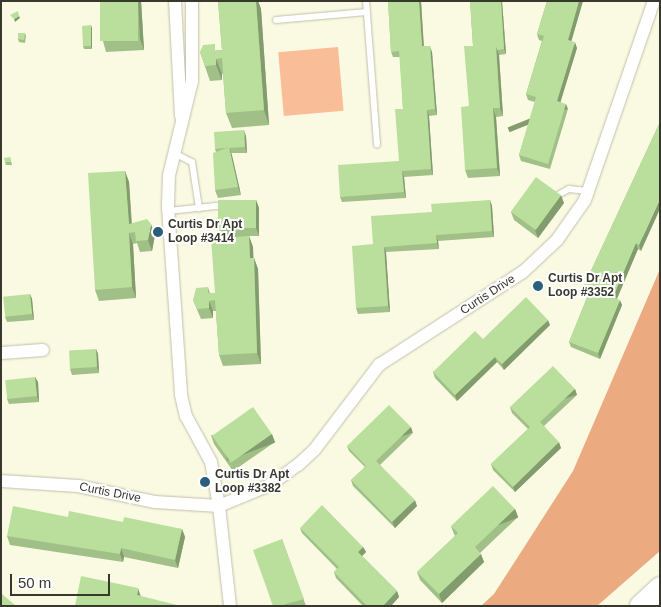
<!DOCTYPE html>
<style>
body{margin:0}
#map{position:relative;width:661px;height:607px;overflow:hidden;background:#fafae3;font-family:Arial,sans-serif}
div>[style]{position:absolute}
.green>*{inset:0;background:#f9be97;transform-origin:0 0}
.forest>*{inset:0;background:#ebaa7f}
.roads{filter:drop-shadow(0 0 1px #c1c0ab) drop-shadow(0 0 1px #c1c0ab)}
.lane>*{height:6px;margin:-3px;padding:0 3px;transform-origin:3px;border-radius:3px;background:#fff}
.street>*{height:12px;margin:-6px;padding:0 6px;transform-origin:6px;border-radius:6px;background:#fff}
.highway>*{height:22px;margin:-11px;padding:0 11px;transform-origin:11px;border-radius:11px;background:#fff}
.wall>*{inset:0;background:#a0c087}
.shaded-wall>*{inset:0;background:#829c6e;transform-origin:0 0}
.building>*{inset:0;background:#badf9d;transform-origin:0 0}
.dots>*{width:14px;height:14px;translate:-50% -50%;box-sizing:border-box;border:2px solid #fff;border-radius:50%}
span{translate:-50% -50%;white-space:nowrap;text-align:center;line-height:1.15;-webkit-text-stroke:4px #fff;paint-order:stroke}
.poi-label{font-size:12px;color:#38382f;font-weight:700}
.left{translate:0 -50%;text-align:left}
.street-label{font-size:12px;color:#38382f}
.frame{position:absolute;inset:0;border:2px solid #38382f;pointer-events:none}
.scale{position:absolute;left:10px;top:574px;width:100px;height:22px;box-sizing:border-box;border:2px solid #38382f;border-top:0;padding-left:6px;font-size:15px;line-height:18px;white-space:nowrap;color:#38382f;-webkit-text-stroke:4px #fff;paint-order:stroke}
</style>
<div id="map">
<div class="green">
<i style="left:338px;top:47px;width:64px;height:60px;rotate:85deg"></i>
</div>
<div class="forest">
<i style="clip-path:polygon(660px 269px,660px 551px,597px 606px,481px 606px,494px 594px,573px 471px)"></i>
</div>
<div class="roads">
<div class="lane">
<i style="left:366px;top:1px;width:144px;rotate:85.6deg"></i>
<i style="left:276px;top:20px;width:91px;rotate:-5deg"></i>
<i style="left:174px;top:153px;width:20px;rotate:27deg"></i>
<i style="left:192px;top:162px;width:47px;rotate:81.3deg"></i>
<i style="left:558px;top:195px;width:13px;rotate:-29deg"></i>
<i style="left:569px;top:189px;width:19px;rotate:6deg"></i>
<i style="left:168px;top:211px;width:58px;rotate:-5.9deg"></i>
</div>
<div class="street">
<i style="left:175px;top:1px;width:115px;rotate:87deg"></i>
<i style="left:192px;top:1px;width:80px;rotate:90deg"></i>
<i style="left:192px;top:81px;width:97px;rotate:103.7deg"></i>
<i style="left:169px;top:175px;width:32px;rotate:92deg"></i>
<i style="left:168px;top:207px;width:188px;rotate:86deg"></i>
<i style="left:181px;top:395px;width:22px;rotate:77deg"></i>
<i style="left:186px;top:416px;width:52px;rotate:61.5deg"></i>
<i style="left:211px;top:462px;width:45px;rotate:79.7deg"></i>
<i style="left:219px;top:506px;width:55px;rotate:-22.4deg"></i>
<i style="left:270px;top:485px;width:34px;rotate:-36deg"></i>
<i style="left:298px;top:465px;width:23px;rotate:-43deg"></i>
<i style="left:315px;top:449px;width:106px;rotate:-52.7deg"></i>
<i style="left:379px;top:365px;width:171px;rotate:-32.9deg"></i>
<i style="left:523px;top:272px;width:47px;rotate:-43.3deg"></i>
<i style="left:557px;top:240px;width:49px;rotate:-55deg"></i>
<i style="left:585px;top:200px;width:211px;rotate:-70.9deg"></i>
<i style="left:1px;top:353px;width:42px;rotate:-4.1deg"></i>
<i style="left:1px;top:481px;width:77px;rotate:3.7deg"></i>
<i style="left:78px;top:486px;width:79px;rotate:11.7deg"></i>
<i style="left:155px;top:502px;width:64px;rotate:3.6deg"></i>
<i style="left:219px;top:506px;width:101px;rotate:83.7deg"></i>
</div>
<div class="highway">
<i style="left:641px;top:606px;width:26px;rotate:-43deg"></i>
</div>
</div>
<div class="wall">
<i style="clip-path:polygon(141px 1px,144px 50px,106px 52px,103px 41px)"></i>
<i style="clip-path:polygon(218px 1px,258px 1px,261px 9px,269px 125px,232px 128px,226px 113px,223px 74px,222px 74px,222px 80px,210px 81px,200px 52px,222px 50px)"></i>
<i style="clip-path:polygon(388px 1px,421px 1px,424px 46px,432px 52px,437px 115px,429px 116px,433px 175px,404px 177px,406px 198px,342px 202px,340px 197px,399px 161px,403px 109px,400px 57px,393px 57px,391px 52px)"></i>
<i style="clip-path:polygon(470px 1px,502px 1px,506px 54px,499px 55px,503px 116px,496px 117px,500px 176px,468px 178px,465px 170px,473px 46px)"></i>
<i style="clip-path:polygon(547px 1px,583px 1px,571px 41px,577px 48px,560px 102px,568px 109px,550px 169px,521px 161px,519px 155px,535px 102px,528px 100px,526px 94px,542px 41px,539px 40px,537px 34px)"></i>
<i style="clip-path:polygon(92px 28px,92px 49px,84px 49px,83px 46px)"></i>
<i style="clip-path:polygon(25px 33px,26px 36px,25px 43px,19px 42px,18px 39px)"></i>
<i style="clip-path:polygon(659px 124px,641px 251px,638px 249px,617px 299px,622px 305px,600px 359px,571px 347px,569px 342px,588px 295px,585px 293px,583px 288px)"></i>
<i style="clip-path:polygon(246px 136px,247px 153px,231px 153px,241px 195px,218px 198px,215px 190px,216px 152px,215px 149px)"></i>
<i style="clip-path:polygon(10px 157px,12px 165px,6px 165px,5px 162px)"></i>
<i style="clip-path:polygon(125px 171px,129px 182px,132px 223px,155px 235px,152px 251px,140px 252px,137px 243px,133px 244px,136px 298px,99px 301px,95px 290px)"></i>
<i style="clip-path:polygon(256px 200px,259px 208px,259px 236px,249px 236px,253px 247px,253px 258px,254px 258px,258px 269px,261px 364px,223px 366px,219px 355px,216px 311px,213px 311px,213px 318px,201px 319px,193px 300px,208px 287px,210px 293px,215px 293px,239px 237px,222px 237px,219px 229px)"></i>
<i style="clip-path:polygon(490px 200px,492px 206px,494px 237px,438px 241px,439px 249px,386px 252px,390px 312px,358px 314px,356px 308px,373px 244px,432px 212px)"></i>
<i style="clip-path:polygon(564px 203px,538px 238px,514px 220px,511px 212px)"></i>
<i style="clip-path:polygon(30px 294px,32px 299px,34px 320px,7px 322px,5px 317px)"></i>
<i style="clip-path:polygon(550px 325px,504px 370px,497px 362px,457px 401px,435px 378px,433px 372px,483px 339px)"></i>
<i style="clip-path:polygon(96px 349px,98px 354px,99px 373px,72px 375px,70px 369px)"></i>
<i style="clip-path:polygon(35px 377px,38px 382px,39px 402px,9px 404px,7px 399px)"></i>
<i style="clip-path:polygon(575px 389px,577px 395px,544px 426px,561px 448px,515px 492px,493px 470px,491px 464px,528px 429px,512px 413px,510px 407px)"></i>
<i style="clip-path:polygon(413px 433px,380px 465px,417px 506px,395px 528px,353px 486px,351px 480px,365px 467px,349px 451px,347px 446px)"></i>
<i style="clip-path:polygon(211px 435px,275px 442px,233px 471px,214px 444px)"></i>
<i style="clip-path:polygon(515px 509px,518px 517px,480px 553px,484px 562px,442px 603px,420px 580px,417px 572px,455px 536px,454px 534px,451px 526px)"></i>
<i style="clip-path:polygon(68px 517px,182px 529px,185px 537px,178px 568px,124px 557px,123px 562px,10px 545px,7px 536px)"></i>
<i style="clip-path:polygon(300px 528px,363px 547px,366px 552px,362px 556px,397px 591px,399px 597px,391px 606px,363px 606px,336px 578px,334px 572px,337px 569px,302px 533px)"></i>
<i style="clip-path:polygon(282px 539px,306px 606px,273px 606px)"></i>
</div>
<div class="shaded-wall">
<i style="clip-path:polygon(138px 1px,141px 1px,144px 50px,140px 39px)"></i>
<i style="clip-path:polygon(256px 1px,258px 1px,261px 9px,269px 125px,264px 110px)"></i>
<i style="clip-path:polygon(419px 1px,421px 1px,424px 52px,422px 46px)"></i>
<i style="clip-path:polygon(501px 1px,502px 1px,506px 54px,504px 49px)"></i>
<i style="clip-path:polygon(579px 1px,583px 1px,570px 46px,568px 40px)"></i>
<i style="clip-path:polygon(19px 16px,20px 18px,15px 22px,14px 19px)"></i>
<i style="clip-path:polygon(91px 25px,92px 28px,92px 49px,91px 46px)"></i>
<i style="clip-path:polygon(575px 42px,577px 48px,559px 107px,557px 101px)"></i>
<i style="clip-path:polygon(430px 46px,432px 52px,437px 115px,435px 109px)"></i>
<i style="clip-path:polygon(496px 46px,499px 55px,503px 116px,500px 108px)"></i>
<i style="clip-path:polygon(216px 59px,222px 74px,222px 80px,216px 65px)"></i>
<i style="left:566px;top:104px;width:5px;height:63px;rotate:68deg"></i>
<i style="clip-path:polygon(493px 108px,496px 117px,500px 176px,497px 168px)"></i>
<i style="clip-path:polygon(427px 110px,429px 116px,433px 175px,431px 169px)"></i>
<i style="clip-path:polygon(244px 130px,246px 136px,247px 153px,245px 147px)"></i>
<i style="clip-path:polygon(229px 147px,232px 155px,241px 195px,238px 187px)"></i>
<i style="clip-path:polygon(125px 171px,129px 182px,132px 233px,129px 224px)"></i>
<i style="clip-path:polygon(402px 171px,404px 177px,406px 198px,404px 192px)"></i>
<i style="clip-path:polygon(561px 195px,564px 203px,538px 238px,535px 230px)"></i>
<i style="clip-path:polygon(660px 199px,660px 209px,641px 251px,639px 245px)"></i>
<i style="clip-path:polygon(256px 200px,259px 208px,259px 236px,256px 228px)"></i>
<i style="clip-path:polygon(490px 200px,492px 206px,494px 237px,492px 231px)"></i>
<i style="clip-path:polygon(151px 224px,155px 235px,152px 251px,148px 240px)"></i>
<i style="clip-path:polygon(129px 233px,133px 244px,136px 298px,132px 287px)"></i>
<i style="clip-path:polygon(436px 235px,438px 241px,439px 249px,437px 243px)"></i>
<i style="clip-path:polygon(249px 236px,253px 247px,254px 269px,250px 258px)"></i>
<i style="clip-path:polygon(636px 243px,638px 249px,615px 303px,613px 297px)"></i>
<i style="clip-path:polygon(384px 247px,386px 252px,390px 312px,388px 306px)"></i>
<i style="clip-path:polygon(254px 258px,258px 269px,261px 364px,257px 353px)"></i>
<i style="clip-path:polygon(30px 294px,32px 299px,34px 320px,32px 314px)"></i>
<i style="clip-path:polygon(620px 300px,622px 305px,600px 359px,598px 353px)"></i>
<i style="clip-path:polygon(209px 301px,213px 311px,213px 318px,209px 308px)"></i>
<i style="clip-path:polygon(548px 320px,550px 325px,504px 370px,502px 364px)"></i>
<i style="clip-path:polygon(96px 349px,98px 354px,99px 373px,97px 367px)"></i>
<i style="clip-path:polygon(495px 357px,497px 362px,457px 401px,455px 395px)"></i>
<i style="clip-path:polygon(35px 377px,38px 382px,39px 402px,37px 396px)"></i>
<i style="left:575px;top:389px;width:6px;height:48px;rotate:72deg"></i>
<i style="left:411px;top:427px;width:6px;height:49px;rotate:72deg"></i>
<i style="left:272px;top:434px;width:9px;height:51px;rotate:69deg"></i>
<i style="clip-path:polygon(559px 442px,561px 448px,515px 492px,513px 487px)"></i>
<i style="clip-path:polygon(415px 500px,417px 506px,395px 528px,392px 522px)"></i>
<i style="left:515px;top:509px;width:9px;height:55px;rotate:69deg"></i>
<i style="clip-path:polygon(182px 529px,185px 537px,178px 568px,175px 560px)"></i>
<i style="clip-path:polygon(363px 547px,366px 552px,360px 558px,358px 552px)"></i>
<i style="clip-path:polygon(121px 548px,124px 557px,123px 562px,120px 554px)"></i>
<i style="clip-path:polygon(481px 554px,484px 562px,442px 603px,439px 594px)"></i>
<i style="clip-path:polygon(138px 588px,141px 597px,137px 595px)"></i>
<i style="clip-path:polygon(397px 591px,399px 597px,391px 606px,383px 606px)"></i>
</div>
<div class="building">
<i style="left:100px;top:1px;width:38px;height:40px"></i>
<i style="clip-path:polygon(218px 1px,256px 1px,264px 110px,226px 113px,222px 58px,216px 59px,216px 65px,205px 66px,200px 52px,203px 45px,215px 44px,215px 51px,222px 50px)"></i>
<i style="clip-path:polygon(388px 1px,419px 1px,422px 46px,430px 46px,435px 109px,427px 110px,431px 169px,402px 171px,404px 192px,340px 197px,338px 165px,399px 161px,395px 109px,403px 109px,399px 51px,391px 52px)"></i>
<i style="clip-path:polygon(470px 1px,501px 1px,504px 49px,497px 50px,496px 46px,473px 46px)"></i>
<i style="clip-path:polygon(547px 1px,579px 1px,568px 40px,575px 42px,557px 101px,566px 104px,548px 164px,519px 155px,536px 97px,526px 94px,544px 36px,537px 34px)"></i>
<i style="clip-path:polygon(18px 11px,19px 16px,14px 19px,10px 15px)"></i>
<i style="clip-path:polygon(91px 25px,91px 46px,83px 46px,82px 26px)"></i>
<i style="clip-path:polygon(18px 33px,25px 33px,24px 40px,18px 39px)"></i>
<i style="clip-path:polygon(464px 46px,496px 46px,500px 108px,493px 108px,497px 168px,465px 170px,461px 107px,469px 106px)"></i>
<i style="clip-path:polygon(659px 124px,660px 124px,660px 199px,639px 245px,636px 243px,613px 297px,620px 300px,598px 353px,569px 342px,590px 291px,583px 288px)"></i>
<i style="clip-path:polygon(244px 130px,245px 147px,229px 148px,229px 147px,225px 148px,215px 149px,214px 132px)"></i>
<i style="clip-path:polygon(229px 147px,238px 187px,215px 190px,213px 153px)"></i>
<i style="clip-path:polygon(10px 157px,11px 162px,5px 162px,4px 158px)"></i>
<i style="clip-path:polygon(125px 171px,129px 224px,147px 219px,151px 224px,148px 240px,136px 241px,135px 232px,129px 233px,132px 287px,95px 290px,88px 173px)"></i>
<i style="left:536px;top:177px;width:31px;height:43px;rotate:36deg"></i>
<i style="left:256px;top:200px;width:28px;height:38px;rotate:90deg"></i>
<i style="clip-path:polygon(490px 200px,492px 231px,436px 235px,437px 243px,384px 247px,388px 306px,356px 308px,352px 246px,373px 244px,371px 216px,432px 212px,431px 204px)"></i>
<i style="clip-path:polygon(249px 236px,250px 258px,254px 258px,257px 353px,219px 355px,215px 300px,209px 301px,209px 308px,197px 309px,193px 300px,196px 288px,208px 287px,208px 293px,215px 293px,211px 239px)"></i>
<i style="left:30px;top:294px;width:20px;height:27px;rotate:84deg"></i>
<i style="clip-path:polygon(526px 297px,548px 320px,502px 364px,495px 357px,455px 395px,433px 372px,475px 331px,483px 339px)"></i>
<i style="left:96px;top:349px;width:18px;height:27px;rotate:87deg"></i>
<i style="clip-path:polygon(553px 366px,575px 389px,540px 422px,559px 442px,513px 487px,491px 464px,530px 427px,510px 407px)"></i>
<i style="left:35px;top:377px;width:19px;height:30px;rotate:84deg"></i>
<i style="clip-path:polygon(389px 405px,411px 427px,376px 461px,415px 500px,392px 522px,351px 480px,366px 466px,347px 446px)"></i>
<i style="left:253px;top:407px;width:33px;height:50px;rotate:55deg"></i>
<i style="clip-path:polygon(493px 486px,515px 509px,475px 547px,481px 554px,439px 594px,417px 572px,458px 533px,451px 526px)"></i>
<i style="clip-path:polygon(322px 505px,363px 547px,358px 552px,397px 591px,383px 606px,367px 606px,334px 572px,339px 567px,300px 528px)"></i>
<i style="clip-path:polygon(13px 506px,68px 517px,69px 511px,123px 522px,124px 517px,182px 529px,175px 560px,121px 548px,120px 554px,7px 536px)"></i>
<i style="clip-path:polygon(282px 539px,304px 599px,279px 606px,273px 606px,253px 550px)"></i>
<i style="clip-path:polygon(81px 576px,138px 588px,137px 595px,181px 606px,75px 606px)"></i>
<i style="clip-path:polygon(1px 593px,16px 606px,1px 606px)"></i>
</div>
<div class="dots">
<i style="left:158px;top:232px;background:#2a5e7a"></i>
<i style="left:538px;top:286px;background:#2a5e7a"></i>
<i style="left:205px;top:482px;background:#2a5e7a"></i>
</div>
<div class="poi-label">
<span class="left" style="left:168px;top:232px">Curtis Dr Apt<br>Loop #3414</span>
<span class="left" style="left:548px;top:286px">Curtis Dr Apt<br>Loop #3352</span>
<span class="left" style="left:215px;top:482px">Curtis Dr Apt<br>Loop #3382</span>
</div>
<div class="street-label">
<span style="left:488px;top:295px;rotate:-33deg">Curtis Drive</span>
<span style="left:110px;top:493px;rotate:11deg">Curtis Drive</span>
</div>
<div class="frame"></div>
<div class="scale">50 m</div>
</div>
